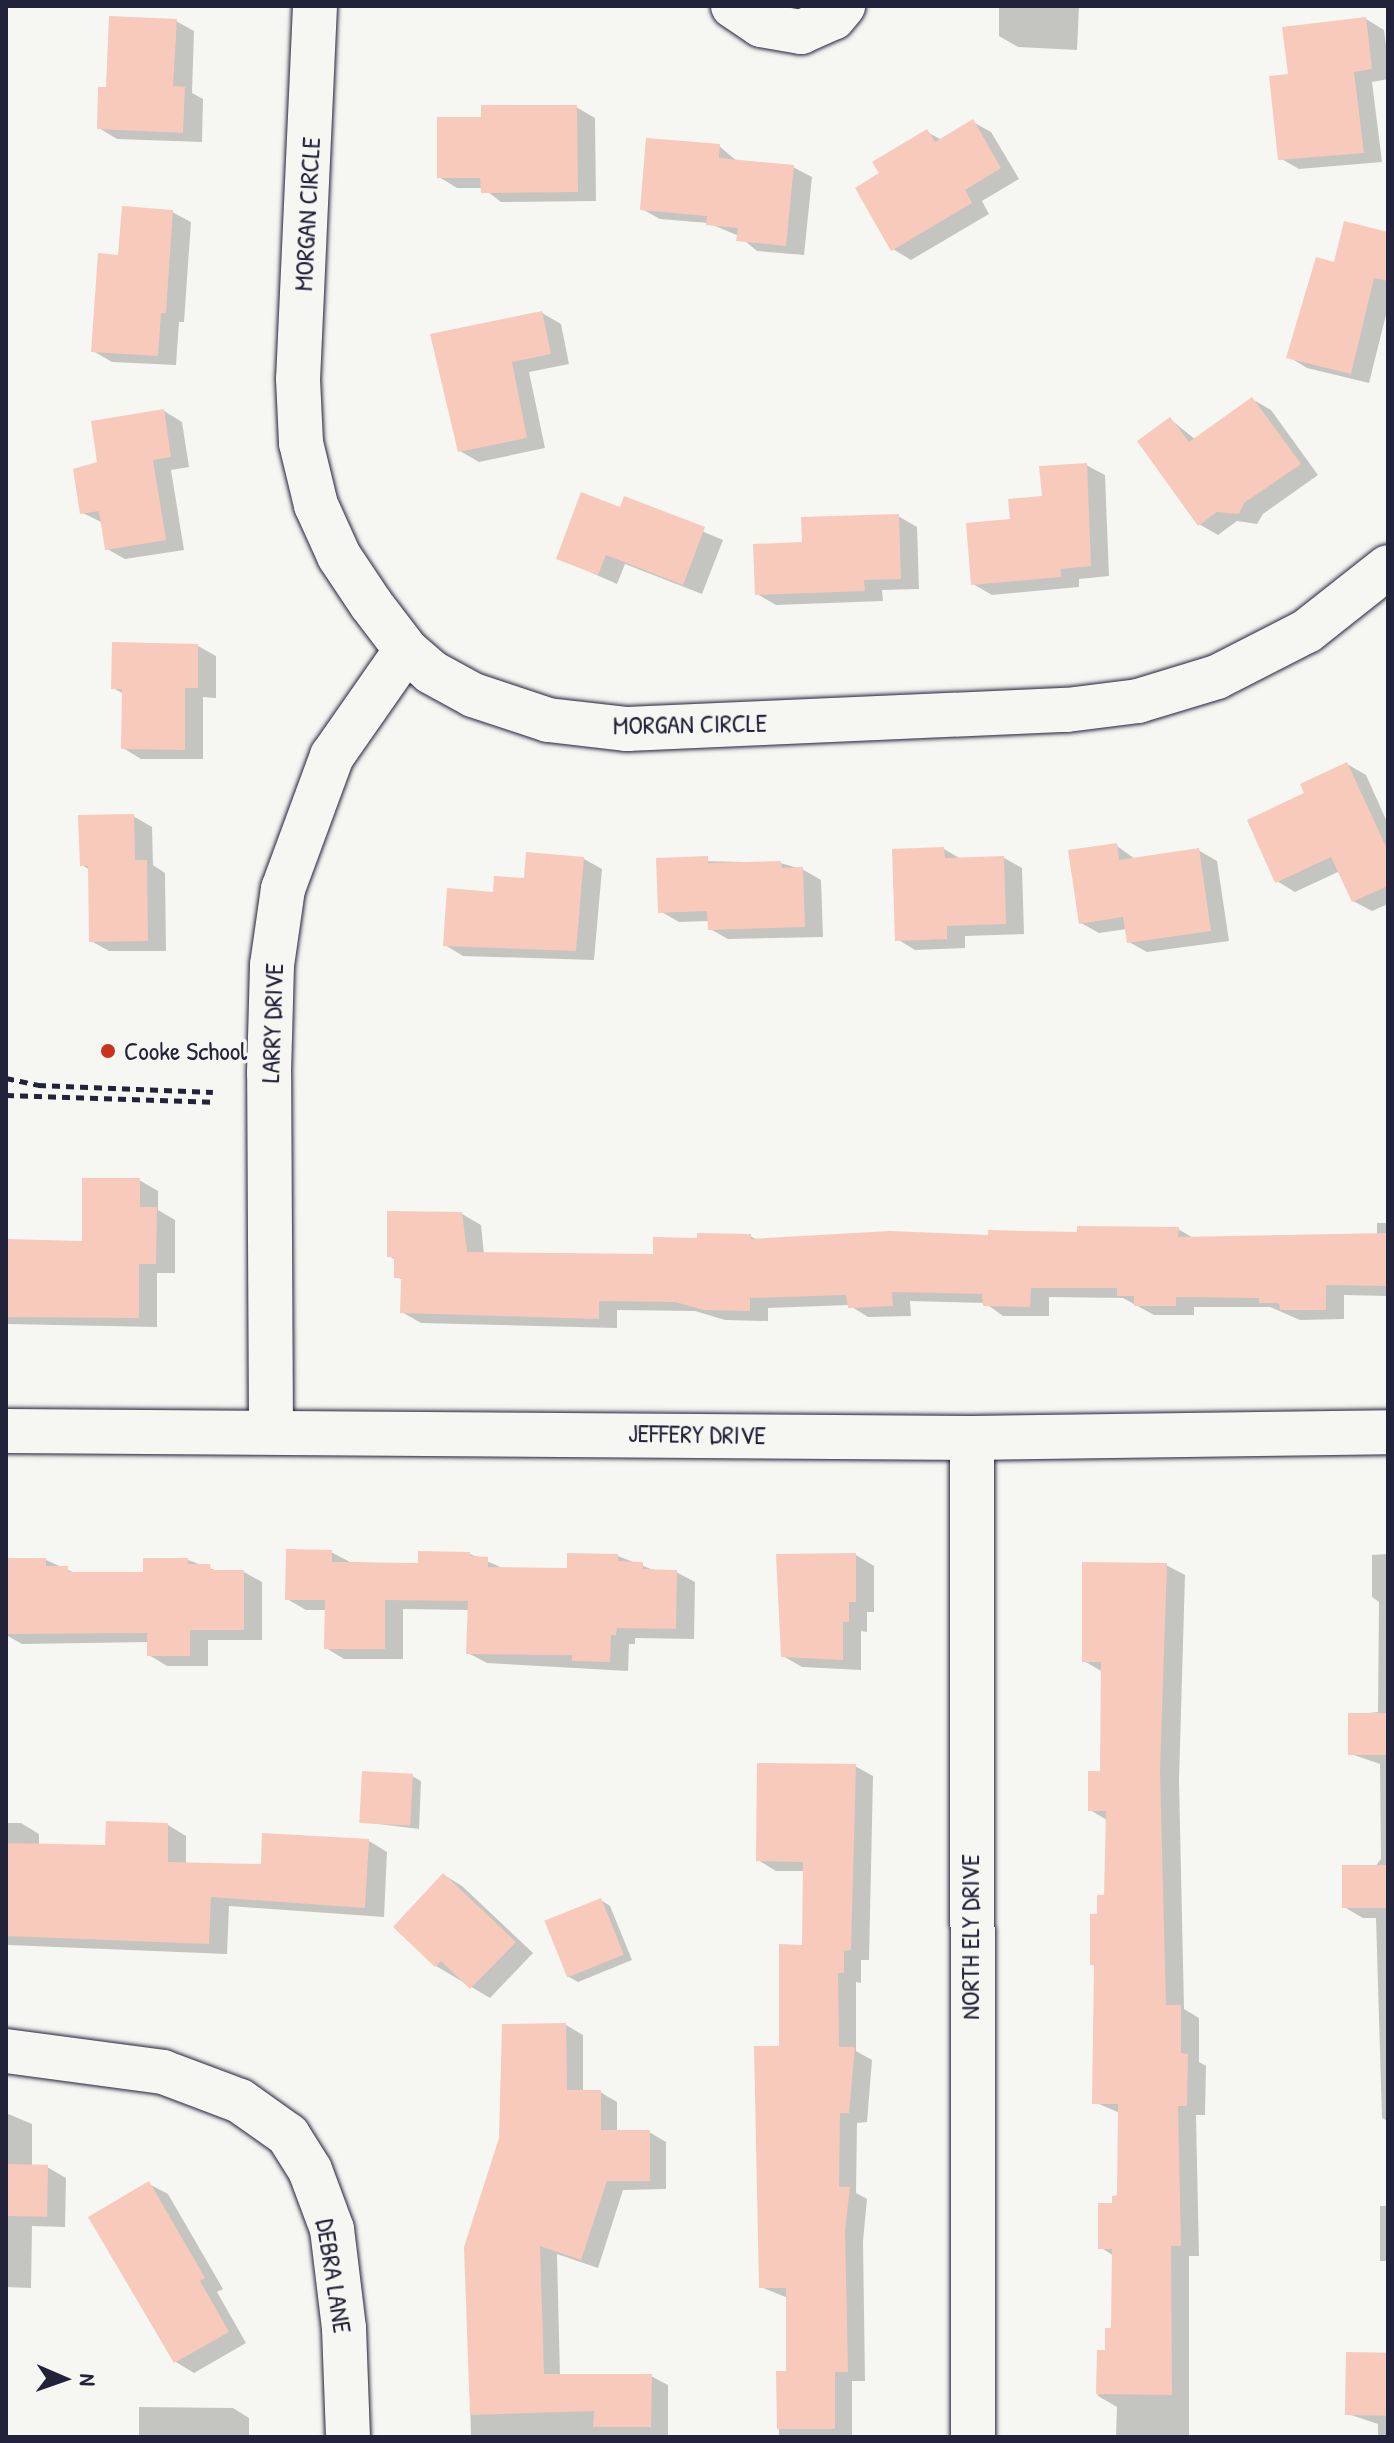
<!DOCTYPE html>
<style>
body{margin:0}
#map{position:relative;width:1394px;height:2443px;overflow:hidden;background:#f6f6f2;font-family:"Patrick Hand",sans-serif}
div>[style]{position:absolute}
.shadow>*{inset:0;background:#0003;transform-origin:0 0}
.building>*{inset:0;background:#f8cabc;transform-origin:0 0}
.path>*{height:5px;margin-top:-2.5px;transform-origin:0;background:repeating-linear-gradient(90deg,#22223b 0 8px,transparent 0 14px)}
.roads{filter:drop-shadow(0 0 2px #22223b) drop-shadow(0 0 2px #22223b)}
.street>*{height:44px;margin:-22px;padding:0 22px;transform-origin:22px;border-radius:22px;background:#f6f6f2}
.dots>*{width:22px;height:22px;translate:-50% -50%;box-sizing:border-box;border:4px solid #f6f6f2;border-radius:50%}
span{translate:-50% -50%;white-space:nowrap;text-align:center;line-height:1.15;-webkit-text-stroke:7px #f6f6f2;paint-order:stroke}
.street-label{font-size:26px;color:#22223b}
.poi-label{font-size:26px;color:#22223b}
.left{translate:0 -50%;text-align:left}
.frame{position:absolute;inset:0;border:8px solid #22223b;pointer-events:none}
.north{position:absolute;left:24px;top:2339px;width:80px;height:80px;-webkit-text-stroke:6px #f6f6f2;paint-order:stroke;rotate:92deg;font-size:22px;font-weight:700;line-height:32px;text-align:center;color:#22223b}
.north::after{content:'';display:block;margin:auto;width:28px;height:36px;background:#22223b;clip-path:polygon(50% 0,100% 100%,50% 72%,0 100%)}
</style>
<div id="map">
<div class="shadow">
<i style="clip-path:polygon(999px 6px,1079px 6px,1077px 50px,1018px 47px,999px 36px)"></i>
<i style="clip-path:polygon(1366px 19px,1384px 30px,1388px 60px,1388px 79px,1372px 82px,1382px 162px,1299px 169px,1280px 158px,1291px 76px)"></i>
<i style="clip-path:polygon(176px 21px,194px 31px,192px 93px,203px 99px,202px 142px,117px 139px,99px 128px,108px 90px)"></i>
<i style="clip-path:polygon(576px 107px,595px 118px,596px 201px,501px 202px,483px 188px,457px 188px,439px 177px,483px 119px)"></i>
<i style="clip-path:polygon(973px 122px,991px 132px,1019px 179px,982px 201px,989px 214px,911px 260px,893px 249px,881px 174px,927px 132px,942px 140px)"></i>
<i style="clip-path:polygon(719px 146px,738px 162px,793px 167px,812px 177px,804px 255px,757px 251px,739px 236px,708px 223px,660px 219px,642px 209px)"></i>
<i style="clip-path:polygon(172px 212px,191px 222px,184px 322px,179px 322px,176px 365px,112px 362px,93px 351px,120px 257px)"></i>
<i style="clip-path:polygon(1388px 234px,1388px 307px,1369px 383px,1307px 368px,1289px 357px,1336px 264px)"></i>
<i style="clip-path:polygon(542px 313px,561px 324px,569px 364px,529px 372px,545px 448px,479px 462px,460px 451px,432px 335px)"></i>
<i style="clip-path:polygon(1252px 399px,1271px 410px,1318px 475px,1263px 514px,1257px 524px,1237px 521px,1218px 535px,1199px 524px,1170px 419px,1196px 440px)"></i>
<i style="clip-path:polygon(164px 411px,182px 422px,189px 467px,171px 470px,184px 550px,125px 559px,107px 549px,103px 523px,81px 512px,99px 464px)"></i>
<i style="clip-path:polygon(1086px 465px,1105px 475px,1109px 576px,1079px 579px,1079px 587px,992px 595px,973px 584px,1012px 521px)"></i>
<i style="clip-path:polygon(625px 499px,723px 540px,702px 594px,625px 564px,617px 584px,558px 558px,621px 510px)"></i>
<i style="clip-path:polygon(898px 516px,917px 527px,919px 589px,882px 590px,883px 601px,776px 605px,757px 594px,804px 544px)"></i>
<i style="clip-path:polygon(198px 646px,216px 656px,216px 698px,203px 697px,203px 759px,141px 759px,123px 748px,124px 694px,113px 688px)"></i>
<i style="clip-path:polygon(1347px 764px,1366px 775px,1388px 824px,1388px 904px,1372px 911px,1353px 901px,1340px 871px,1295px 892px,1277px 881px,1307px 794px)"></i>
<i style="clip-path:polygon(133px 816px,152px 827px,153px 865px,165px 873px,166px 951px,109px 951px,91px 941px,90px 870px,82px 865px)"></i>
<i style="clip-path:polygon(1117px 846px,1135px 859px,1198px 850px,1217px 861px,1229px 941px,1147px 952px,1129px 942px,1127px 929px,1099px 933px,1081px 923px)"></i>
<i style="clip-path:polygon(944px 849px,961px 859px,1004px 858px,1022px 868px,1024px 934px,965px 936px,965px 948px,915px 950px,897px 939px)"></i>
<i style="clip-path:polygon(584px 859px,602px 869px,594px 960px,463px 956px,445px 945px,495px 894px)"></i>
<i style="clip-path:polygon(658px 860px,780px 863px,802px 869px,821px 880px,823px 937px,728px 939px,710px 929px,709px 921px,679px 922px,660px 911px)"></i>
<i style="clip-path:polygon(139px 1180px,158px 1191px,158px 1210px,175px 1220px,175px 1273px,157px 1273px,157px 1327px,6px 1324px,6px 1241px,84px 1243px)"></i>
<i style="clip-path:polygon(462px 1214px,481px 1225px,484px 1254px,655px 1256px,699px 1240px,750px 1236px,758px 1240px,990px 1237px,1178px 1229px,1195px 1239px,1377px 1235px,1377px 1223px,1388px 1223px,1388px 1296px,1344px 1295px,1344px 1319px,1300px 1320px,1270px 1307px,1194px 1307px,1194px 1315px,1154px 1315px,1123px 1298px,1049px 1297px,1049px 1316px,1003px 1316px,985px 1303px,910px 1301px,911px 1316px,868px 1317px,849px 1305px,768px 1308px,768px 1321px,725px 1320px,695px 1311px,617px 1310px,617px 1328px,421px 1323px,402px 1312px,403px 1280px,396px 1277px,396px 1260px,389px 1256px)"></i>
<i style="clip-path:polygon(331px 1552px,350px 1562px,420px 1565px,470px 1554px,505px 1569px,569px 1570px,618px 1556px,656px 1571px,676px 1572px,695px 1582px,694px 1639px,635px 1638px,635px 1644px,629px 1644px,628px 1671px,487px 1663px,468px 1653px,469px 1610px,403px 1609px,403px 1659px,344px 1659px,326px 1648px,326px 1610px,306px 1610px,287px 1599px)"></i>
<i style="clip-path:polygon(1388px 1554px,1388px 2121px,1382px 2118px,1376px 1918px,1363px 1918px,1344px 1907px,1381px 1859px,1380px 1764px,1351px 1754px,1350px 1715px,1378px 1712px,1379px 1602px,1372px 1597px,1372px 1555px)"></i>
<i style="clip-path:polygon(856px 1555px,874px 1566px,874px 1612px,867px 1612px,867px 1632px,861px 1631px,861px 1670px,802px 1667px,783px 1656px)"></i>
<i style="clip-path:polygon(46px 1560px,77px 1574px,145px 1574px,188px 1560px,220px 1572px,244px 1572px,262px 1582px,262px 1640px,208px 1640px,208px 1666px,167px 1666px,149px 1655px,149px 1642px,22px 1644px,6px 1635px,6px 1561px)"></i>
<i style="clip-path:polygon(1166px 1565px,1185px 1575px,1179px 1781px,1184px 2009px,1199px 2018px,1199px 2062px,1206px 2066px,1205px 2115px,1196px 2115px,1199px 2256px,1189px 2256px,1189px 2437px,1116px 2437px,1117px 2407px,1098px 2396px,1099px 2352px,1107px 2351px,1113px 2330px,1114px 2256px,1100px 2247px,1119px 2197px,1120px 2113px,1094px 2102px,1096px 1967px,1092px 1964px,1106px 1897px,1107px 1820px,1090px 1810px,1102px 1773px,1103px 1672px,1084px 1661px)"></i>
<i style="clip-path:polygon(855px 1766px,873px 1776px,869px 1960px,861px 1960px,861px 1983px,856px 1982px,856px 2051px,872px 2060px,867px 2122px,857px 2123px,856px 2193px,867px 2199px,863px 2241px,865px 2381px,852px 2381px,852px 2437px,779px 2437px,778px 2373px,788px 2373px,788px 2298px,761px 2287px,781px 2048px,804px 1947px,805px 1871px,776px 1871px,758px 1860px)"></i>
<i style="clip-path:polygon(412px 1776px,421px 1781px,419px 1829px,362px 1822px)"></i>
<i style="clip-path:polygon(6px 1823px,21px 1823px,39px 1834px,39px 1846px,107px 1847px,168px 1825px,186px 1836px,186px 1864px,263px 1866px,369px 1841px,387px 1852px,384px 1917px,229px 1906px,227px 1954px,8px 1945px)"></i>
<i style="clip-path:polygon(444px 1875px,462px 1886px,533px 1953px,490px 1998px,436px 1966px)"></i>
<i style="clip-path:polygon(601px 1900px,610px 1906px,632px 1960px,578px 1982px,569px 1977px)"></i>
<i style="clip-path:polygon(566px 2025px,583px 2035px,583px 2092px,600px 2092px,617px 2102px,617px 2132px,649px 2132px,666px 2142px,666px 2189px,623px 2190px,598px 2268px,557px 2254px,560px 2376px,651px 2376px,668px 2385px,668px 2436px,471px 2437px,466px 2247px)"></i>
<i style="clip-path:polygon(6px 2113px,32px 2124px,32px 2167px,47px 2167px,66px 2178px,65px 2227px,32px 2226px,31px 2288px,6px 2287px)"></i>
<i style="clip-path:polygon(149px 2184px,168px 2194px,223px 2289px,217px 2292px,246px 2343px,194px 2373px,176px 2362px)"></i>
<i style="left:1380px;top:2206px;width:8px;height:55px"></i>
<i style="clip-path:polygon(1388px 2355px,1388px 2437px,1378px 2437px,1378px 2424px,1348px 2414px)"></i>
<i style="clip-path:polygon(139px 2407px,233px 2408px,249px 2418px,249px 2437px,139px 2437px)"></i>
</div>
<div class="building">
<i style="clip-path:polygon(109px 16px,177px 19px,173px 86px,185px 87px,183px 133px,97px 129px,98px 87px,106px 87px)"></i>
<i style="clip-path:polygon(1366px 17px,1372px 69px,1354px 72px,1364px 153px,1278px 160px,1269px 76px,1288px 74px,1282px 27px)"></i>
<i style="clip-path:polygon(481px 105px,577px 105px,578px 192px,481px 193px,480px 178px,437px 178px,437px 117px,481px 117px)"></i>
<i style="clip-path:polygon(973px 119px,1001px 168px,965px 190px,972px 203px,891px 251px,855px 188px,879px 173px,872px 162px,927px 129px,935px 142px)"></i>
<i style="clip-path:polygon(646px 138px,720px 144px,719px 158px,794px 165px,786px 246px,736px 241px,738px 228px,706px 225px,707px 216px,640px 210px)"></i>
<i style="clip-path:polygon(122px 206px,173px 210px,166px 313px,161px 313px,158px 356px,91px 352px,98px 253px,118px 255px)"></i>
<i style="clip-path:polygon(1344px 221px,1388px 232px,1388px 281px,1374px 278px,1351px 374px,1286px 358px,1316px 257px,1334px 262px)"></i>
<i style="clip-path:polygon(542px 311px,551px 354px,512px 362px,527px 438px,458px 452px,430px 334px)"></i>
<i style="clip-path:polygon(1252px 397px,1301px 464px,1244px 503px,1239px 514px,1217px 512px,1198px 526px,1137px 441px,1170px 417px,1189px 442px)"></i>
<i style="clip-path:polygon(164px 409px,171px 457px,153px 460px,166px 540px,105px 550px,99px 511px,80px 514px,73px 469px,97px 462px,91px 421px)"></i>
<i style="clip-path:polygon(1087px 463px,1091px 566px,1061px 569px,1061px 577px,971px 585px,966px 523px,1010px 519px,1008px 499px,1042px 496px,1039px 466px)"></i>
<i style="clip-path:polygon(581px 492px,620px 507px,624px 496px,705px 527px,683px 585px,606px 555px,598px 575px,556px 559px)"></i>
<i style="clip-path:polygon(899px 514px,901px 579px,864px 580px,865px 591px,755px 595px,753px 544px,802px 542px,801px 517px)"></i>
<i style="clip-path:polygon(112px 642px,198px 644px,198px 688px,185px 688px,185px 750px,121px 749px,122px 689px,111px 689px)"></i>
<i style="clip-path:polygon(1347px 762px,1388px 851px,1388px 886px,1352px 902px,1331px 857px,1275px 883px,1247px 820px,1304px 793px,1300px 784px)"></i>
<i style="clip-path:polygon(134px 814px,135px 860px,147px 860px,148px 941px,89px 942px,88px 866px,80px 866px,78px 815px)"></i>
<i style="clip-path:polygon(1117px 843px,1119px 860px,1199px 848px,1211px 931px,1127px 943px,1123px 917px,1079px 924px,1068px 850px)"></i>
<i style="clip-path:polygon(944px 847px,945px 858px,1004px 856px,1006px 924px,947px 926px,947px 939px,895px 941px,892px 849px)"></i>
<i style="clip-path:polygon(526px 852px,584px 857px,576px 951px,443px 946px,447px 888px,493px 892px,494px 876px,524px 878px)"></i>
<i style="clip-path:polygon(708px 856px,708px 863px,781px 861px,782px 868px,803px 867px,805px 927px,708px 930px,707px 911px,658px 913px,656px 858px)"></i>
<i style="clip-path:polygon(82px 1178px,140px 1178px,140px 1207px,157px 1207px,156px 1264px,139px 1264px,139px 1318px,6px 1317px,6px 1239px,82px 1241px)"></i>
<i style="clip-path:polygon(387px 1211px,462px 1212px,467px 1252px,653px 1254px,653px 1237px,697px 1238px,697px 1233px,751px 1234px,751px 1239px,890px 1231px,988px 1235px,988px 1230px,1077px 1232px,1077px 1226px,1179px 1227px,1178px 1237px,1388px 1233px,1388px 1286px,1326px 1285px,1326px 1310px,1280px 1310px,1279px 1303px,1259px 1303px,1259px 1298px,1176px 1297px,1176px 1306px,1134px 1306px,1134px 1296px,1117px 1296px,1117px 1288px,1031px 1288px,1030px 1307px,983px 1306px,982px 1294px,892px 1292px,893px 1306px,848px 1308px,846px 1295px,750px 1298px,750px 1311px,704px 1310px,675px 1302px,599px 1301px,599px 1319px,400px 1313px,401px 1278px,394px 1278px,394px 1257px,387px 1257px)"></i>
<i style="clip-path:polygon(286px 1549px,332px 1550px,332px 1562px,418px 1563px,418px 1551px,470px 1552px,470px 1556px,488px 1557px,488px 1567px,567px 1568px,567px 1553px,618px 1554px,618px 1561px,643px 1562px,643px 1569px,677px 1570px,676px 1629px,617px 1628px,616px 1635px,611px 1635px,610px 1662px,572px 1661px,572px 1655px,466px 1654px,468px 1601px,385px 1600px,385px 1649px,324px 1649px,325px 1600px,285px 1600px)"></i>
<i style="clip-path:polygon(856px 1553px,856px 1602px,849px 1602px,849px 1622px,843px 1622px,843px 1660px,781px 1657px,776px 1554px)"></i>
<i style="clip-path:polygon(6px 1558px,46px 1558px,46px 1566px,68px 1566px,68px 1572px,143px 1572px,143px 1558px,188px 1558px,188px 1564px,210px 1564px,211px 1570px,244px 1570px,244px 1630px,190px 1630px,190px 1656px,147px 1656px,147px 1633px,6px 1634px)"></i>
<i style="clip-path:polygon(1082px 1562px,1167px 1563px,1160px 1770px,1166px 2005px,1181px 2005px,1181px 2053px,1188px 2054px,1187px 2106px,1178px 2106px,1181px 2246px,1171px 2246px,1172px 2395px,1096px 2394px,1097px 2350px,1105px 2350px,1105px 2328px,1111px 2328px,1112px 2249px,1098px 2249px,1098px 2203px,1112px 2203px,1112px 2196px,1117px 2195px,1118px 2104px,1092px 2104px,1094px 1965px,1090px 1965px,1090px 1914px,1097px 1914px,1097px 1895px,1104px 1895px,1106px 1811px,1088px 1811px,1088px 1771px,1100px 1771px,1101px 1662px,1082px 1662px)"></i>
<i style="left:1388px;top:1713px;width:42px;height:40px;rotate:90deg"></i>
<i style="clip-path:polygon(757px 1763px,856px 1764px,851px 1950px,844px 1951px,844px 1973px,838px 1973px,839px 2047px,855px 2047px,849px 2113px,840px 2113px,839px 2187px,850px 2187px,845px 2230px,848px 2372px,835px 2372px,835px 2429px,777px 2429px,776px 2371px,786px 2371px,786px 2288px,759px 2288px,754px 2046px,779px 2046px,779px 1944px,802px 1945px,803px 1862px,756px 1861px)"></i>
<i style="left:362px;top:1771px;width:51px;height:52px;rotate:3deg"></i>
<i style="clip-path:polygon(106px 1821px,168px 1823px,168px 1862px,261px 1864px,262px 1833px,369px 1839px,365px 1908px,211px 1897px,209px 1944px,6px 1936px,6px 1843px,105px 1845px)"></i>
<i style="left:1388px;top:1865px;width:43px;height:46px;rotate:90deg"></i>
<i style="clip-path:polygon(443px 1873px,516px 1942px,470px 1989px,441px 1961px,435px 1967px,393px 1927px)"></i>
<i style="left:601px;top:1898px;width:61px;height:61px;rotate:68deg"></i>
<i style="clip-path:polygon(566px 2023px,567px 2090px,601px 2090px,601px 2130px,650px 2130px,650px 2181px,607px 2181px,581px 2260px,540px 2246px,544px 2374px,652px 2374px,651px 2427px,593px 2427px,594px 2411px,470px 2415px,464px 2247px,499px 2138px,502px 2024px)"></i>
<i style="left:6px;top:2164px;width:42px;height:52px;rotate:1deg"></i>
<i style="clip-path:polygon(149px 2181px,205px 2278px,200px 2281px,229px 2332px,174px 2363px,88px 2217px)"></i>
<i style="left:1346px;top:2352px;width:42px;height:63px;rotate:1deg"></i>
</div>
<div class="path">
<i style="left:6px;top:1078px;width:33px;rotate:12deg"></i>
<i style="left:38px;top:1085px;width:175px;rotate:2.3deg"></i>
<i style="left:6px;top:1095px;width:206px;rotate:1.9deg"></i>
</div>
<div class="roads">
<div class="street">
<i style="left:315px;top:6px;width:373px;rotate:92.6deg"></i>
<i style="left:298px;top:379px;width:64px;rotate:87.3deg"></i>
<i style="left:301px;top:443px;width:64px;rotate:76.4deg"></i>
<i style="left:316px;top:505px;width:56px;rotate:65.7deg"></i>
<i style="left:339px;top:556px;width:58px;rotate:56.3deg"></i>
<i style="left:371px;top:604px;width:58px;rotate:52.7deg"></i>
<i style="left:406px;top:650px;width:33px;rotate:41deg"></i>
<i style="left:431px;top:672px;width:48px;rotate:28.7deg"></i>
<i style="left:473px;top:695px;width:79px;rotate:18.4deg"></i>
<i style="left:548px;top:720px;width:80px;rotate:6.5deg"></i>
<i style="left:627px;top:729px;width:440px;rotate:-2.5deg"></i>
<i style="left:1067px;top:710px;width:72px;rotate:-7.2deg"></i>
<i style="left:1138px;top:701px;width:83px;rotate:-16.9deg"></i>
<i style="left:1217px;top:677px;width:101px;rotate:-27.1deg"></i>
<i style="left:1307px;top:631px;width:103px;rotate:-38.3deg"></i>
<i style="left:733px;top:6px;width:34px;rotate:34deg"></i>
<i style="left:761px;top:25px;width:41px;rotate:9.9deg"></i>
<i style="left:801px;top:32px;width:35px;rotate:-24deg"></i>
<i style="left:833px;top:18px;width:16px;rotate:-50deg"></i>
<i style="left:271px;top:1429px;width:356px;rotate:-90.3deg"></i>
<i style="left:269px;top:1073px;width:108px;rotate:-88.4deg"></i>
<i style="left:272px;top:965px;width:77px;rotate:-81.8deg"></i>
<i style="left:283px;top:889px;width:142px;rotate:-69.8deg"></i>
<i style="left:332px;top:756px;width:129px;rotate:-55.1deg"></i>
<i style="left:6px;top:1431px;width:966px;rotate:0.42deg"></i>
<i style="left:972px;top:1438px;width:416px;rotate:-0.8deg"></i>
<i style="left:972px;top:1438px;width:999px;rotate:89.94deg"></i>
<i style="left:6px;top:2051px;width:158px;rotate:7.6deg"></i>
<i style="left:163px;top:2072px;width:82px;rotate:20.6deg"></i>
<i style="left:240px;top:2101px;width:59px;rotate:35.3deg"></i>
<i style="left:288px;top:2135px;width:41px;rotate:57.8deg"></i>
<i style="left:310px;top:2170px;width:63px;rotate:69.6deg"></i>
<i style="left:332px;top:2229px;width:100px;rotate:83.1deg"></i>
<i style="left:344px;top:2328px;width:109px;rotate:87.9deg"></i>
</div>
</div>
<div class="dots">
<i style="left:108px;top:1051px;background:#c8321e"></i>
</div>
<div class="street-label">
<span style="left:307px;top:214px;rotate:-87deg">MORGAN CIRCLE</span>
<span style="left:690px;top:724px;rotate:-1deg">MORGAN CIRCLE</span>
<span style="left:272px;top:1023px;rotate:-88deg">LARRY DRIVE</span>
<span style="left:697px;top:1434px;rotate:1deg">JEFFERY DRIVE</span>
<span style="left:970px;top:1937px;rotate:-90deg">NORTH ELY DRIVE</span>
<span style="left:334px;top:2276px;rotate:81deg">DEBRA LANE</span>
</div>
<div class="poi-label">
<span class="left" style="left:124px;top:1051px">Cooke School</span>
</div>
<div class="frame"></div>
<div class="north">N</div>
</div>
